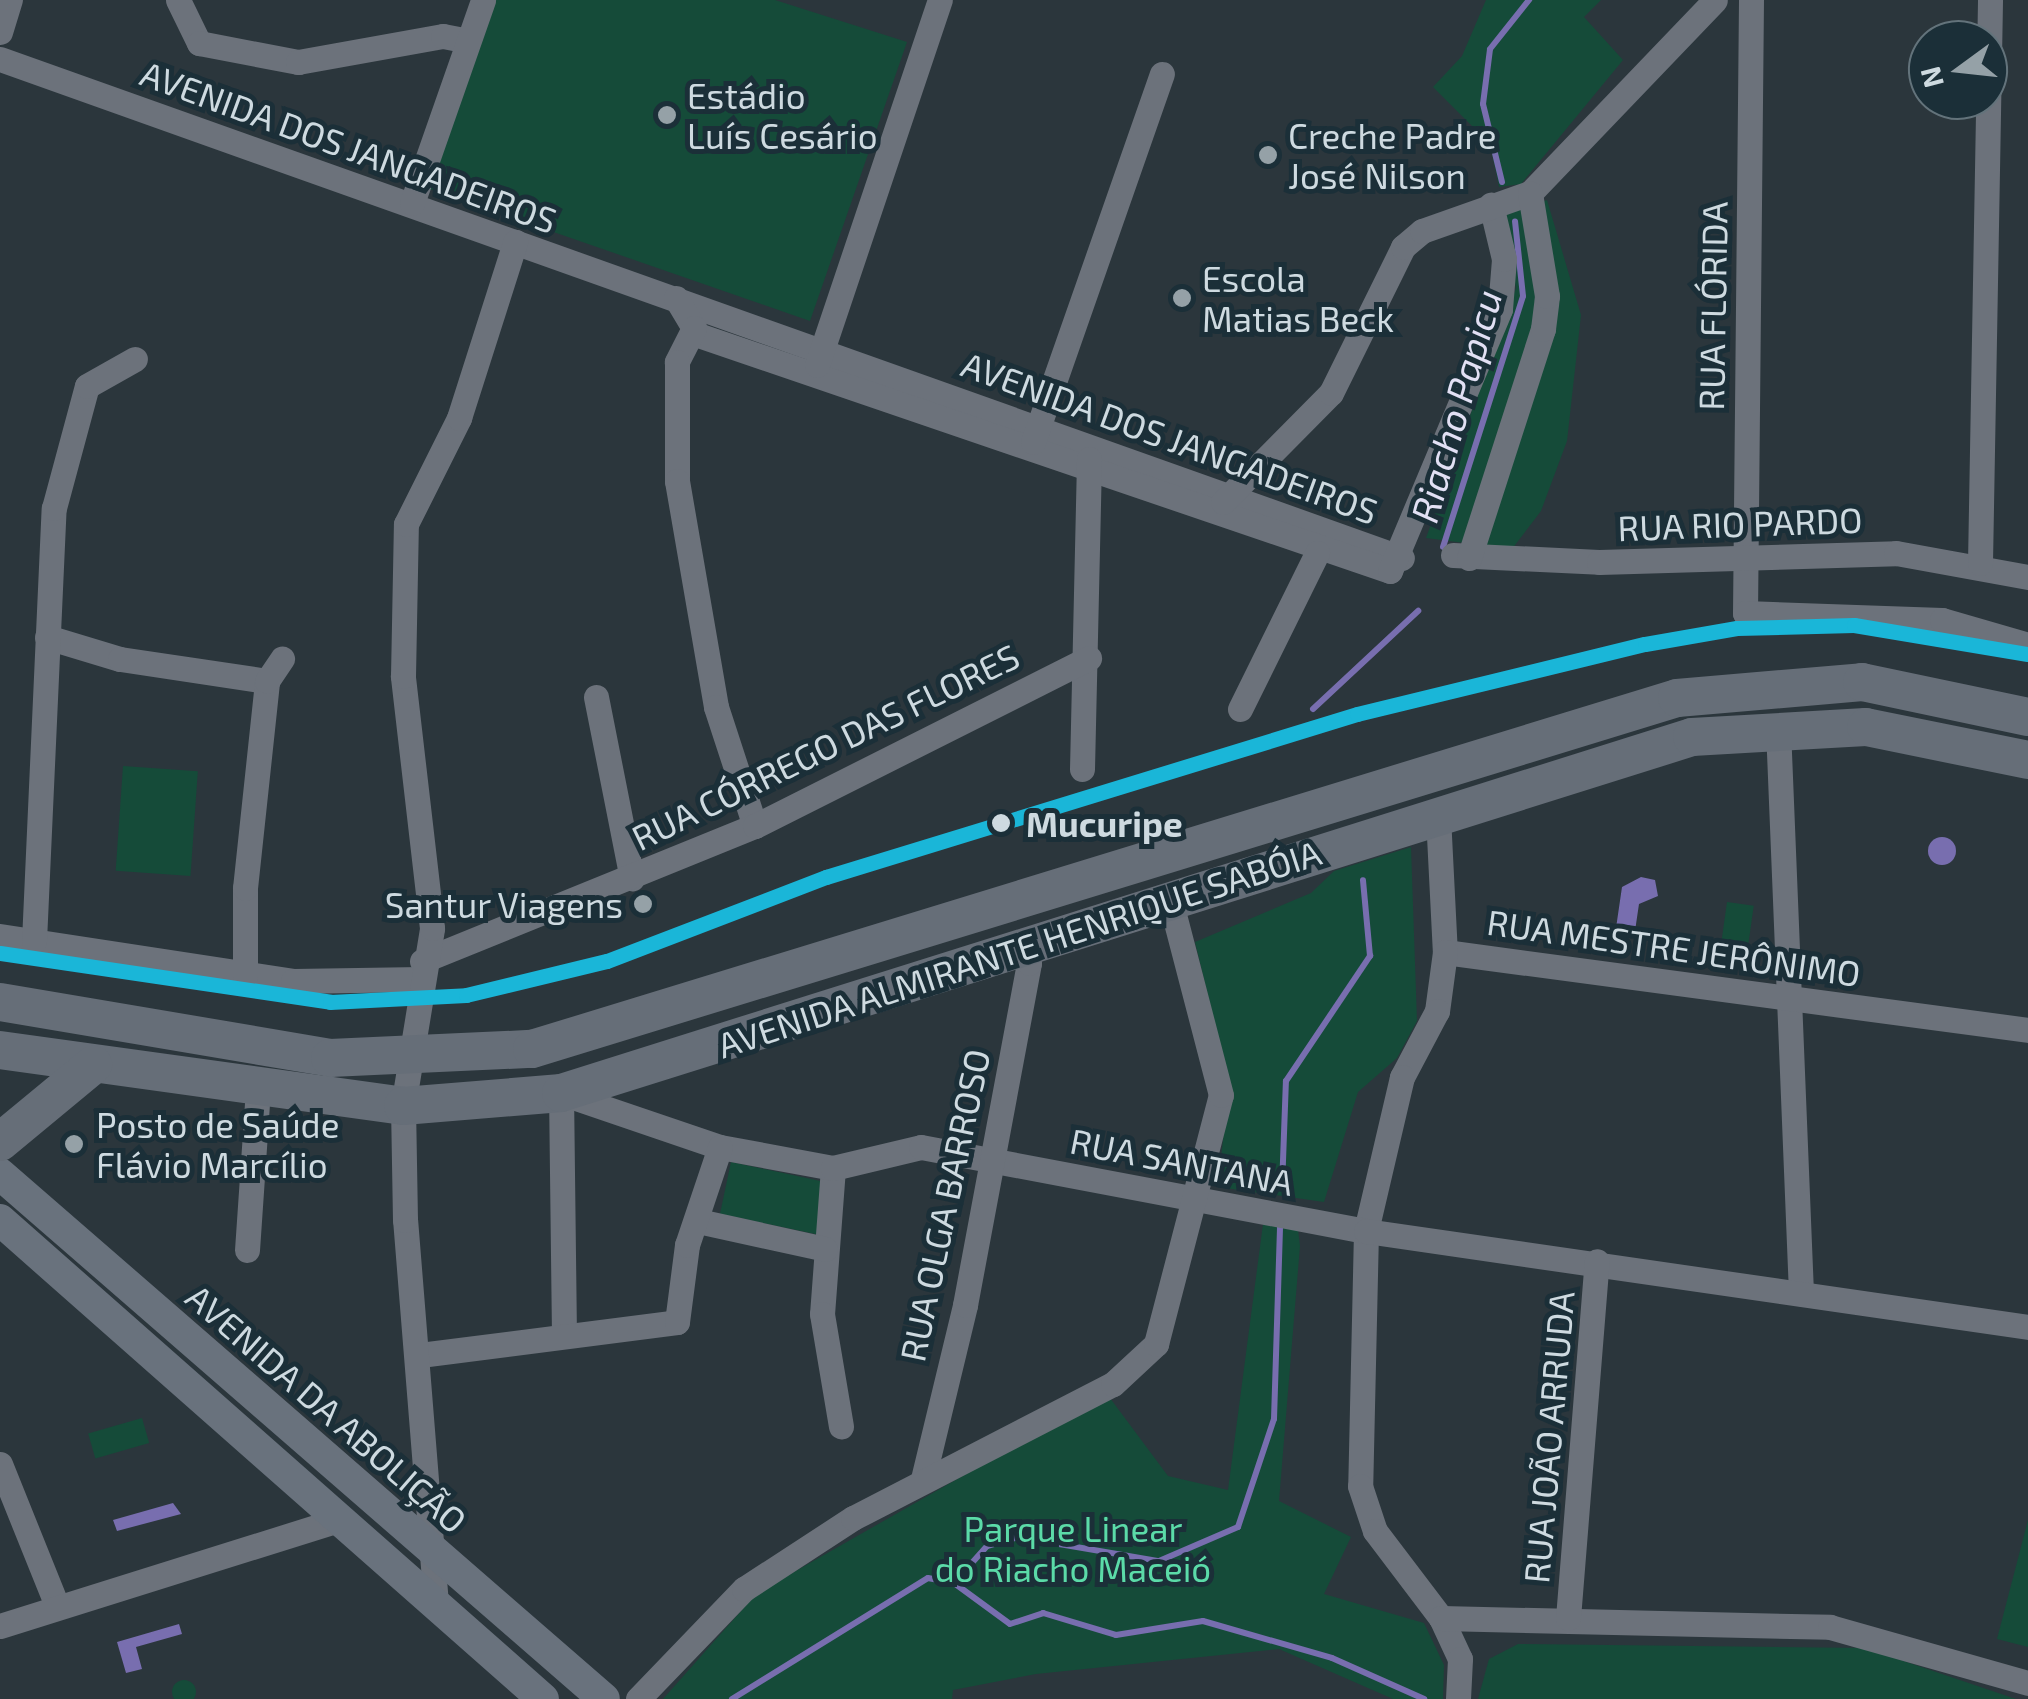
<!DOCTYPE html>
<meta charset="utf-8">
<style>
body{margin:0}
#map{position:relative;width:2028px;height:1699px;overflow:hidden;background:#2b363c;font-family:"Exo 2",sans-serif}
div>[style]{position:absolute}
.green>*{inset:0;background:#154b39;transform-origin:0 0}
.round{border-radius:50%}
.water>*{inset:0;background:#786eaf}
.stream>*{height:6px;margin:-3px;padding:0 3px;transform-origin:3px;border-radius:3px;background:#786eaf}
.minor>*{height:25px;margin:-12.5px;padding:0 12.5px;transform-origin:12.5px;border-radius:12.5px;background:#6c727b}
.major>*{height:32px;margin:-16px;padding:0 16px;transform-origin:16px;border-radius:16px;background:#69727d}
.highway>*{height:38px;margin:-19px;padding:0 19px;transform-origin:19px;border-radius:19px;background:#666e78}
.rail>*{height:10px;margin-top:-5px;transform-origin:0;background:repeating-linear-gradient(90deg,#1b2f38 0 19px,#6c737a 0 38px);box-sizing:border-box;border-block:2px solid #6c737a}
.rail-1>*{height:15px;margin:-7.5px;padding:0 7.5px;transform-origin:7.5px;border-radius:7.5px;background:#1ab6d8}
.dots>*{width:28px;height:28px;translate:-50% -50%;box-sizing:border-box;border:5px solid #1b2f38;border-radius:50%}
span{translate:-50% -50%;white-space:nowrap;text-align:center;line-height:1.15;-webkit-text-stroke:10px #1b2f38;paint-order:stroke}
.poi-label{font-size:35px;color:#cedae0}
.left{translate:0 -50%;text-align:left}
.right{translate:-100% -50%;text-align:right}
.street-label{font-size:35px;color:#cedae0}
.stop-label{font-size:35px;color:#cedae0;font-weight:700}
.park-label{font-size:35px;color:#5bdba8}
.water-label{font-size:38px;color:#e2e0f4;font-style:italic}
.north{position:absolute;left:1908px;top:20px;width:100px;height:100px;box-sizing:border-box;background:#1b2f38;border:2px solid #63737b;border-radius:50%;rotate:255deg;font-size:28px;font-weight:700;line-height:40px;text-align:center;color:#cedae0}
.north::after{content:'';display:block;margin:auto;width:35px;height:45px;background:#95a1a7;clip-path:polygon(50% 0,100% 100%,50% 72%,0 100%)}
</style>
<div id="map">
<div class="green">
<i style="clip-path:polygon(494px 0,775px 0,907px 42px,810px 321px,427px 188px)"></i>
<i style="clip-path:polygon(1486px 0,1601px 0,1584px 17px,1623px 60px,1521px 184px,1499px 187px,1490px 144px,1433px 87px,1462px 56px)"></i>
<i style="clip-path:polygon(1547px 200px,1581px 315px,1567px 441px,1541px 511px,1512px 549px,1426px 538px,1516px 288px,1501px 215px)"></i>
<i style="left:123px;top:766px;width:75px;height:105px;rotate:4deg"></i>
<i style="clip-path:polygon(1411px 847px,1417px 1021px,1397px 1058px,1358px 1092px,1324px 1202px,1218px 1187px,1229px 1082px,1195px 942px,1311px 893px,1334px 871px)"></i>
<i style="left:1727px;top:902px;width:27px;height:57px;rotate:8deg"></i>
<i style="left:731px;top:1162px;width:101px;height:53px;rotate:12deg"></i>
<i style="clip-path:polygon(1263px 1224px,1298px 1229px,1300px 1246px,1279px 1501px,1351px 1537px,1324px 1594px,1424px 1623px,1444px 1665px,1443px 1699px,1393px 1699px,1279px 1649px,1036px 1674px,953px 1690px,952px 1699px,663px 1699px,757px 1593px,1107px 1394px,1168px 1476px,1228px 1490px)"></i>
<i style="left:142px;top:1418px;width:26px;height:56px;rotate:74deg"></i>
<i style="clip-path:polygon(2028px 1520px,2028px 1647px,1997px 1639px)"></i>
<i style="clip-path:polygon(1518px 1644px,1865px 1648px,2016px 1699px,1478px 1699px,1489px 1659px)"></i>
<i class="round" style="left:172px;top:1680px;width:24px;height:24px"></i>
</div>
<div class="water">
<i class="round" style="left:1928px;top:837px;width:28px;height:28px"></i>
<i style="clip-path:polygon(1641px 877px,1655px 880px,1658px 896px,1639px 904px,1635px 931px,1616px 928px,1622px 887px)"></i>
<i style="clip-path:polygon(173px 1503px,181px 1514px,117px 1531px,113px 1520px)"></i>
<i style="clip-path:polygon(179px 1624px,182px 1634px,136px 1647px,142px 1669px,126px 1673px,117px 1642px)"></i>
</div>
<div class="stream">
<i style="left:1502px;top:182px;width:80px;rotate:-103.7deg"></i>
<i style="left:1483px;top:104px;width:55px;rotate:-82.7deg"></i>
<i style="left:1490px;top:49px;width:63px;rotate:-51.5deg"></i>
<i style="left:1443px;top:547px;width:263px;rotate:-72.3deg"></i>
<i style="left:1523px;top:296px;width:75px;rotate:-96.1deg"></i>
<i style="left:1313px;top:709px;width:144px;rotate:-43deg"></i>
<i style="left:1282px;top:1188px;width:107px;rotate:-87.9deg"></i>
<i style="left:1286px;top:1081px;width:151px;rotate:-56.1deg"></i>
<i style="left:1370px;top:956px;width:76px;rotate:-95.3deg"></i>
<i style="left:954px;top:1583px;width:50px;rotate:-48.3deg"></i>
<i style="left:987px;top:1546px;width:32px;rotate:-16deg"></i>
<i style="left:1018px;top:1537px;width:143px;rotate:9.7deg"></i>
<i style="left:1159px;top:1561px;width:86px;rotate:-23.3deg"></i>
<i style="left:1238px;top:1527px;width:114px;rotate:-71.6deg"></i>
<i style="left:1274px;top:1419px;width:195px;rotate:-88.2deg"></i>
<i style="left:732px;top:1699px;width:230px;rotate:-31.7deg"></i>
<i style="left:928px;top:1578px;width:26px;rotate:11deg"></i>
<i style="left:954px;top:1583px;width:69px;rotate:36.2deg"></i>
<i style="left:1010px;top:1624px;width:35px;rotate:-18deg"></i>
<i style="left:1043px;top:1613px;width:76px;rotate:16.8deg"></i>
<i style="left:1116px;top:1635px;width:88px;rotate:-9.1deg"></i>
<i style="left:1203px;top:1621px;width:134px;rotate:16deg"></i>
<i style="left:1332px;top:1658px;width:101px;rotate:24deg"></i>
</div>
<div class="minor">
<i style="left:178px;top:0;width:48px;rotate:64deg"></i>
<i style="left:199px;top:43px;width:101px;rotate:10.9deg"></i>
<i style="left:298px;top:62px;width:147px;rotate:-10.2deg"></i>
<i style="left:443px;top:36px;width:25px;rotate:11deg"></i>
<i style="left:1751px;top:0;width:613px;rotate:90.56deg"></i>
<i style="left:1745px;top:613px;width:197px;rotate:2deg"></i>
<i style="left:1942px;top:620px;width:90px;rotate:16.2deg"></i>
<i style="left:0;top:32px;width:34px;rotate:-73deg"></i>
<i style="left:0;top:59px;width:1488px;rotate:19.59deg"></i>
<i style="left:412px;top:203px;width:215px;rotate:-70.7deg"></i>
<i style="left:676px;top:298px;width:43px;rotate:59.3deg"></i>
<i style="left:698px;top:335px;width:731px;rotate:18.83deg"></i>
<i style="left:1390px;top:571px;width:284px;rotate:-67.2deg"></i>
<i style="left:1500px;top:309px;width:50px;rotate:-85.4deg"></i>
<i style="left:1504px;top:259px;width:56px;rotate:-103.5deg"></i>
<i style="left:694px;top:328px;width:38px;rotate:117deg"></i>
<i style="left:677px;top:362px;width:119px;rotate:90deg"></i>
<i style="left:677px;top:481px;width:229px;rotate:80.2deg"></i>
<i style="left:716px;top:707px;width:125px;rotate:71.9deg"></i>
<i style="left:817px;top:365px;width:385px;rotate:-71.4deg"></i>
<i style="left:1033px;top:442px;width:390px;rotate:-70.7deg"></i>
<i style="left:1223px;top:502px;width:153px;rotate:-45.3deg"></i>
<i style="left:1331px;top:393px;width:163px;rotate:-63.7deg"></i>
<i style="left:1403px;top:247px;width:25px;rotate:-40deg"></i>
<i style="left:1422px;top:231px;width:114px;rotate:-19.4deg"></i>
<i style="left:1530px;top:193px;width:267px;rotate:-46.2deg"></i>
<i style="left:1453px;top:555px;width:146px;rotate:2.7deg"></i>
<i style="left:1599px;top:562px;width:297px;rotate:-1.7deg"></i>
<i style="left:1896px;top:553px;width:134px;rotate:10.3deg"></i>
<i style="left:1469px;top:558px;width:241px;rotate:-72.1deg"></i>
<i style="left:1543px;top:329px;width:33px;rotate:-83deg"></i>
<i style="left:1547px;top:296px;width:104px;rotate:-99.4deg"></i>
<i style="left:1980px;top:563px;width:563px;rotate:-88.98deg"></i>
<i style="left:47px;top:637px;width:76px;rotate:16.8deg"></i>
<i style="left:120px;top:659px;width:149px;rotate:8.5deg"></i>
<i style="left:596px;top:697px;width:185px;rotate:78.8deg"></i>
<i style="left:1240px;top:709px;width:174px;rotate:-63.7deg"></i>
<i style="left:1778px;top:728px;width:566px;rotate:87.67deg"></i>
<i style="left:1082px;top:769px;width:310px;rotate:-88.7deg"></i>
<i style="left:1438px;top:816px;width:136px;rotate:87.1deg"></i>
<i style="left:1445px;top:952px;width:588px;rotate:7.62deg"></i>
<i style="left:0;top:936px;width:296px;rotate:8.7deg"></i>
<i style="left:293px;top:981px;width:128px;rotate:-0.9deg"></i>
<i style="left:34px;top:941px;width:433px;rotate:-87.4deg"></i>
<i style="left:54px;top:508px;width:126px;rotate:-74.9deg"></i>
<i style="left:87px;top:386px;width:55px;rotate:-29.4deg"></i>
<i style="left:1445px;top:952px;width:60px;rotate:97.7deg"></i>
<i style="left:1437px;top:1011px;width:75px;rotate:117.9deg"></i>
<i style="left:1402px;top:1077px;width:158px;rotate:103.2deg"></i>
<i style="left:1366px;top:1231px;width:255px;rotate:91.3deg"></i>
<i style="left:1360px;top:1486px;width:47px;rotate:71.6deg"></i>
<i style="left:1375px;top:1531px;width:109px;rotate:52.8deg"></i>
<i style="left:1441px;top:1618px;width:45px;rotate:65.1deg"></i>
<i style="left:1460px;top:1659px;width:40px;rotate:92.9deg"></i>
<i style="left:422px;top:961px;width:359px;rotate:-22.1deg"></i>
<i style="left:755px;top:826px;width:374px;rotate:-26.7deg"></i>
<i style="left:245px;top:976px;width:88px;rotate:-90deg"></i>
<i style="left:245px;top:888px;width:208px;rotate:-83.9deg"></i>
<i style="left:267px;top:681px;width:27px;rotate:-56deg"></i>
<i style="left:833px;top:1168px;width:146px;rotate:94.3deg"></i>
<i style="left:822px;top:1314px;width:114px;rotate:80.4deg"></i>
<i style="left:698px;top:1221px;width:130px;rotate:12.4deg"></i>
<i style="left:247px;top:1250px;width:160px;rotate:-86.1deg"></i>
<i style="left:564px;top:1336px;width:243px;rotate:-90.7deg"></i>
<i style="left:561px;top:1093px;width:168px;rotate:18.8deg"></i>
<i style="left:720px;top:1147px;width:115px;rotate:10.5deg"></i>
<i style="left:833px;top:1168px;width:90px;rotate:-13.4deg"></i>
<i style="left:921px;top:1147px;width:453px;rotate:10.7deg"></i>
<i style="left:1366px;top:1231px;width:669px;rotate:8.25deg"></i>
<i style="left:420px;top:1355px;width:259px;rotate:-7.3deg"></i>
<i style="left:677px;top:1322px;width:78px;rotate:-82.6deg"></i>
<i style="left:687px;top:1245px;width:103px;rotate:-71.4deg"></i>
<i style="left:0;top:1464px;width:153px;rotate:68.1deg"></i>
<i style="left:923px;top:1479px;width:179px;rotate:-76.4deg"></i>
<i style="left:965px;top:1305px;width:348px;rotate:-79.4deg"></i>
<i style="left:1029px;top:963px;width:18px;rotate:-103deg"></i>
<i style="left:436px;top:1604px;width:385px;rotate:-94.6deg"></i>
<i style="left:405px;top:1220px;width:114px;rotate:-91deg"></i>
<i style="left:403px;top:1106px;width:180px;rotate:-80.7deg"></i>
<i style="left:432px;top:928px;width:254px;rotate:-96.6deg"></i>
<i style="left:403px;top:676px;width:152px;rotate:-88.9deg"></i>
<i style="left:406px;top:524px;width:119px;rotate:-63.4deg"></i>
<i style="left:459px;top:418px;width:185px;rotate:-72.3deg"></i>
<i style="left:1441px;top:1618px;width:389px;rotate:1.3deg"></i>
<i style="left:1830px;top:1627px;width:206px;rotate:15.8deg"></i>
<i style="left:1568px;top:1618px;width:358px;rotate:-85.4deg"></i>
<i style="left:0;top:1626px;width:357px;rotate:-17.4deg"></i>
<i style="left:638px;top:1699px;width:153px;rotate:-46.1deg"></i>
<i style="left:744px;top:1589px;width:130px;rotate:-33.1deg"></i>
<i style="left:853px;top:1518px;width:292px;rotate:-27.3deg"></i>
<i style="left:1113px;top:1384px;width:59px;rotate:-42.9deg"></i>
<i style="left:1156px;top:1344px;width:257px;rotate:-75.4deg"></i>
<i style="left:1221px;top:1095px;width:203px;rotate:-104.6deg"></i>
</div>
<div class="major">
<i style="left:0;top:1174px;width:800px;rotate:41deg"></i>
<i style="left:0;top:1220px;width:724px;rotate:41.42deg"></i>
</div>
<div class="highway">
<i style="left:0;top:1002px;width:335px;rotate:9.6deg"></i>
<i style="left:330px;top:1058px;width:202px;rotate:-2.6deg"></i>
<i style="left:532px;top:1049px;width:1198px;rotate:-17.04deg"></i>
<i style="left:1677px;top:698px;width:186px;rotate:-4.9deg"></i>
<i style="left:1862px;top:682px;width:170px;rotate:11.9deg"></i>
<i style="left:0;top:1050px;width:407px;rotate:7.9deg"></i>
<i style="left:403px;top:1106px;width:159px;rotate:-4.7deg"></i>
<i style="left:561px;top:1093px;width:1186px;rotate:-17.47deg"></i>
<i style="left:1692px;top:737px;width:174px;rotate:-3.3deg"></i>
<i style="left:1866px;top:727px;width:165px;rotate:11.5deg"></i>
<i style="left:0;top:1142px;width:121px;rotate:-39.6deg"></i>
</div>
<div class="rail">
<i style="left:0;top:953px;width:334px;rotate:8.4deg"></i>
<i style="left:330px;top:1002px;width:136px;rotate:-2.9deg"></i>
<i style="left:466px;top:995px;width:145px;rotate:-13.6deg"></i>
<i style="left:607px;top:961px;width:235px;rotate:-21deg"></i>
<i style="left:826px;top:877px;width:555px;rotate:-17.06deg"></i>
<i style="left:1357px;top:714px;width:296px;rotate:-13.7deg"></i>
<i style="left:1645px;top:644px;width:93px;rotate:-9.9deg"></i>
<i style="left:1737px;top:628px;width:117px;rotate:-1.5deg"></i>
<i style="left:1854px;top:625px;width:176px;rotate:9.5deg"></i>
</div>
<div class="rail-1">
<i style="left:0;top:953px;width:334px;rotate:8.4deg"></i>
<i style="left:330px;top:1002px;width:136px;rotate:-2.9deg"></i>
<i style="left:466px;top:995px;width:145px;rotate:-13.6deg"></i>
<i style="left:607px;top:961px;width:235px;rotate:-21deg"></i>
<i style="left:826px;top:877px;width:555px;rotate:-17.06deg"></i>
<i style="left:1357px;top:714px;width:296px;rotate:-13.7deg"></i>
<i style="left:1645px;top:644px;width:93px;rotate:-9.9deg"></i>
<i style="left:1737px;top:628px;width:117px;rotate:-1.5deg"></i>
<i style="left:1854px;top:625px;width:176px;rotate:9.5deg"></i>
</div>
<div class="dots">
<i style="left:667px;top:115px;background:#95a1a7"></i>
<i style="left:1268px;top:155px;background:#95a1a7"></i>
<i style="left:1182px;top:298px;background:#95a1a7"></i>
<i style="left:1001px;top:823px;background:#cedae0"></i>
<i style="left:643px;top:904px;background:#95a1a7"></i>
<i style="left:74px;top:1144px;background:#95a1a7"></i>
</div>
<div class="poi-label">
<span class="left" style="left:687px;top:115px">Estádio<br>Luís Cesário</span>
<span class="left" style="left:1288px;top:155px">Creche Padre<br>José Nilson</span>
<span class="left" style="left:1202px;top:298px">Escola<br>Matias Beck</span>
<span class="right" style="left:623px;top:904px">Santur Viagens</span>
<span class="left" style="left:96px;top:1144px">Posto de Saúde<br>Flávio Marcílio</span>
</div>
<div class="street-label">
<span style="left:349px;top:146px;rotate:20deg">AVENIDA DOS JANGADEIROS</span>
<span style="left:1712px;top:306px;rotate:-89deg">RUA FLÓRIDA</span>
<span style="left:1170px;top:437px;rotate:20deg">AVENIDA DOS JANGADEIROS</span>
<span style="left:1740px;top:523px;rotate:-2deg">RUA RIO PARDO</span>
<span style="left:825px;top:746px;rotate:-26deg">RUA CÓRREGO DAS FLORES</span>
<span style="left:1674px;top:947px;rotate:8deg">RUA MESTRE JERÔNIMO</span>
<span style="left:1019px;top:948px;rotate:-18deg">AVENIDA ALMIRANTE HENRIQUE SABÓIA</span>
<span style="left:1182px;top:1161px;rotate:11deg">RUA SANTANA</span>
<span style="left:944px;top:1205px;rotate:-78deg">RUA OLGA BARROSO</span>
<span style="left:327px;top:1408px;rotate:41deg">AVENIDA DA ABOLIÇÃO</span>
<span style="left:1548px;top:1437px;rotate:-85deg">RUA JOÃO ARRUDA</span>
</div>
<div class="stop-label">
<span class="left" style="left:1026px;top:823px">Mucuripe</span>
</div>
<div class="park-label">
<span style="left:1073px;top:1548px">Parque Linear<br>do Riacho Maceió</span>
</div>
<div class="water-label">
<span style="left:1456px;top:406px;rotate:-74deg">Riacho Papicu</span>
</div>
<div class="north">N</div>
</div>
